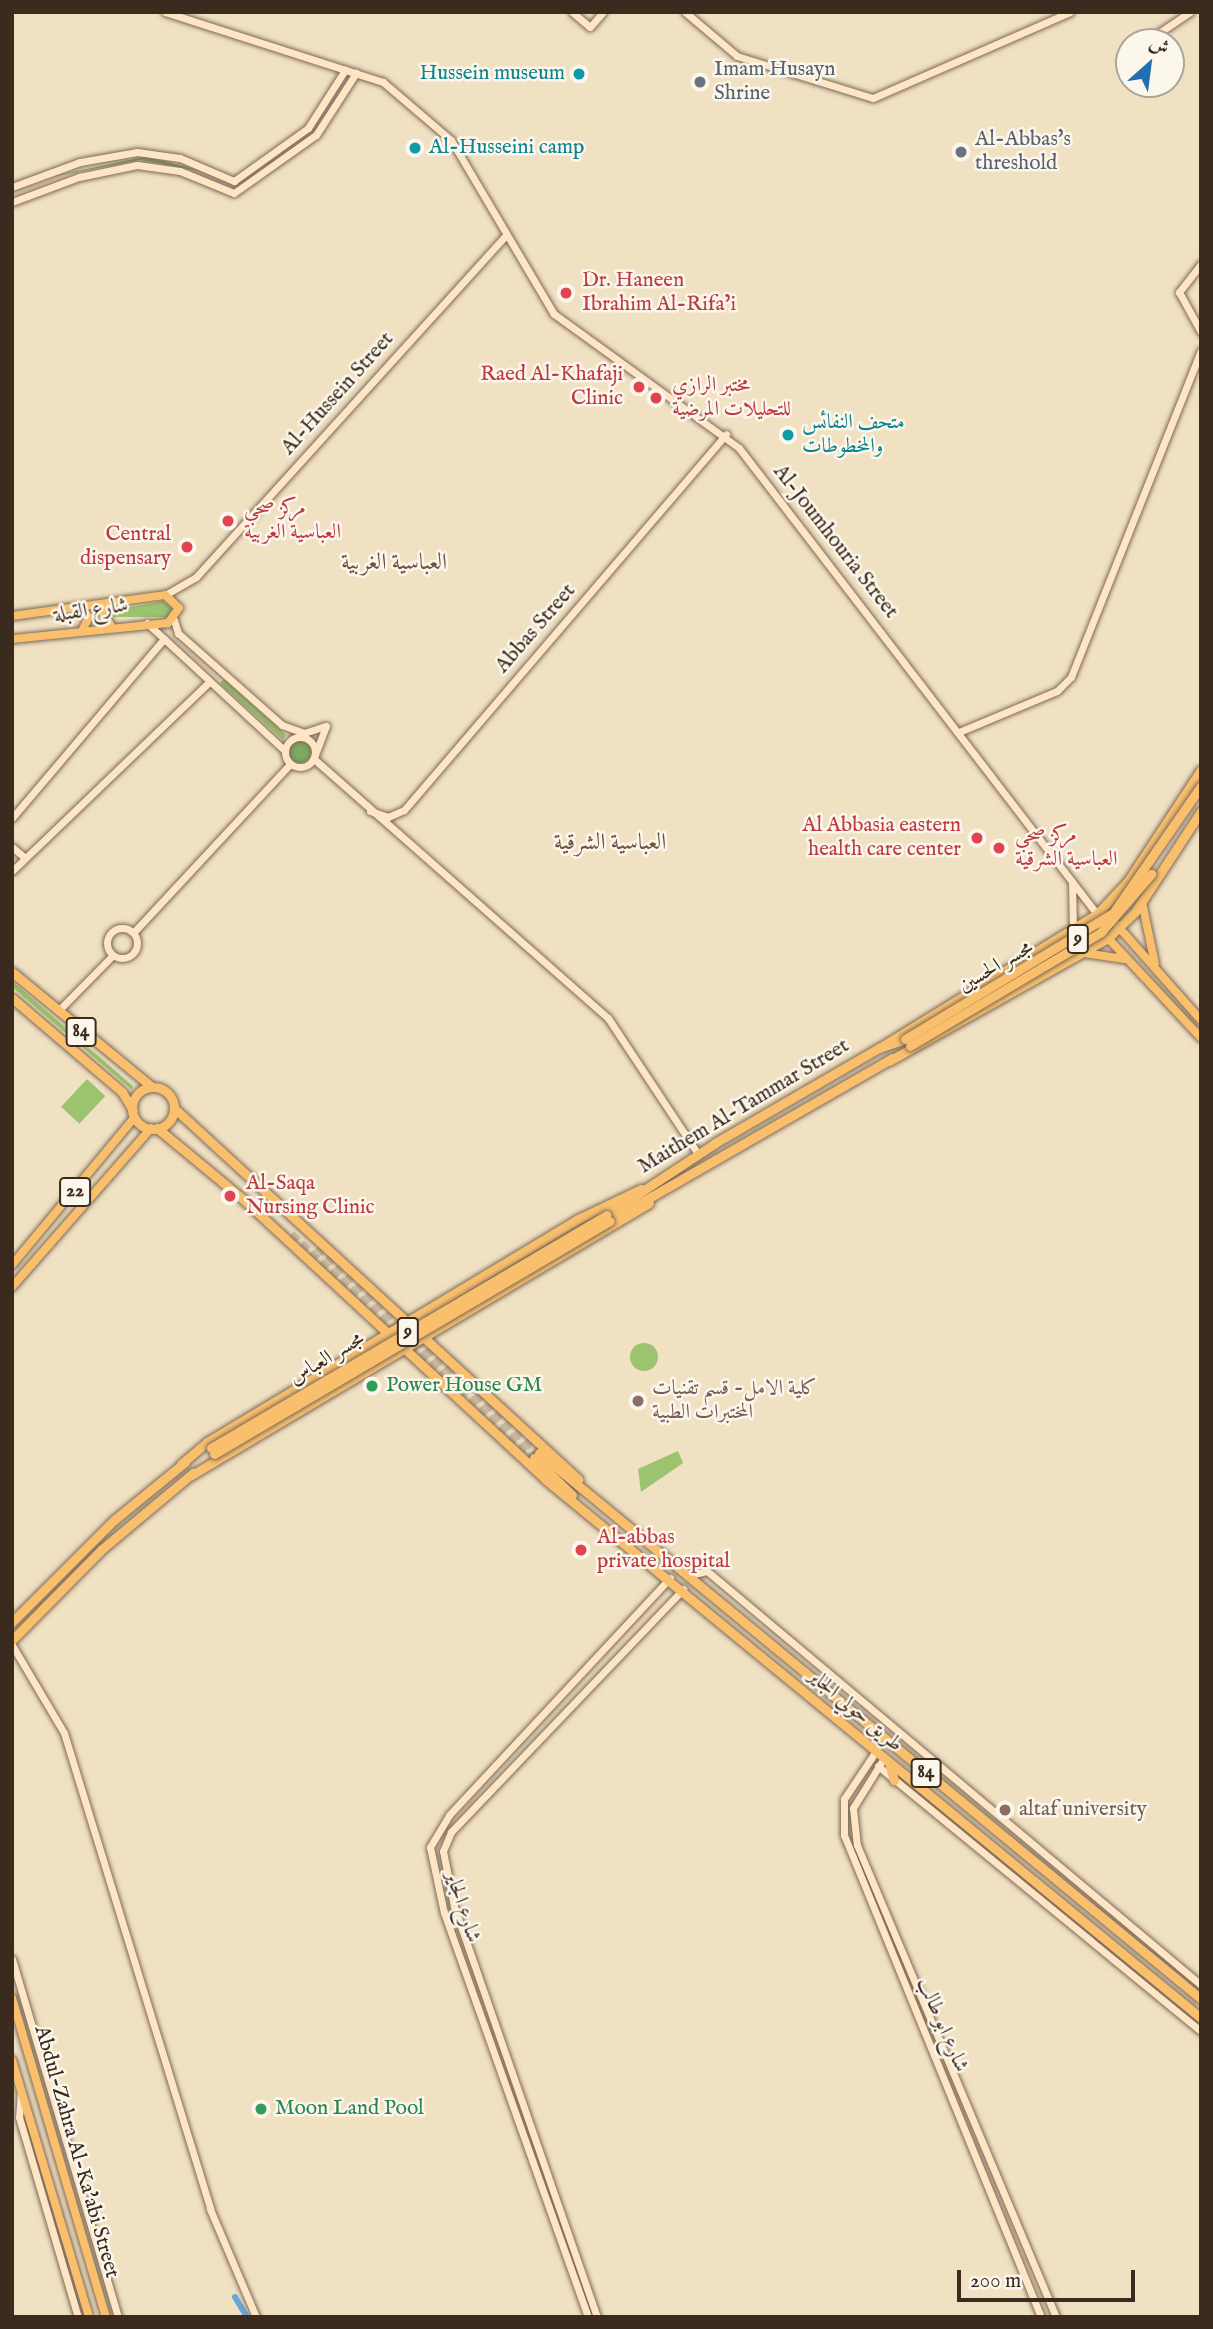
<!DOCTYPE html>
<meta charset="utf-8">
<style>
body{margin:0}
#map{position:relative;width:1213px;height:2329px;overflow:hidden;background:#f1e1c3;font-family:"IM FELL English",Amiri,serif}
div>[style]{position:absolute}
.green>*{inset:0;background:#9cc470;transform-origin:0 0}
.round{border-radius:50%}
.forest>*{inset:0;background:#7daa62}
.canal>*{height:6px;margin:-3px;padding:0 3px;transform-origin:3px;border-radius:3px;background:#69a7db}
.highway-tunnel>*{height:9px;margin-top:-4.5px;transform-origin:0;background:repeating-linear-gradient(90deg,#cdbca2 0 9px,transparent 0 13.5px)}
.roads{filter:drop-shadow(0 0 2px #7b6a58) drop-shadow(0 0 2px #7b6a58)}
.secondary>*{height:7px;margin:-3.5px;padding:0 3.5px;transform-origin:3.5px;border-radius:3.5px;background:#fde5c5}
.secondary>.ring{margin:-3.5px;padding:0;box-sizing:content-box;background:none;border:7px solid #fde5c5;border-radius:50%}
.primary>*{height:8px;margin:-4px;padding:0 4px;transform-origin:4px;border-radius:4px;background:#f9bf6d}
.highway>*{height:9px;margin:-4.5px;padding:0 4.5px;transform-origin:4.5px;border-radius:4.5px;background:#f9bf6d}
.highway>.ring{margin:-4.5px;padding:0;box-sizing:content-box;background:none;border:9px solid #f9bf6d;border-radius:50%}
.bridges{filter:drop-shadow(0 0 2px #7b6a58) drop-shadow(0 0 2px #7b6a58)}
.highway-bridge>*{height:9px;margin:-4.5px;padding:0 4.5px;transform-origin:4.5px;border-radius:4.5px;background:#f9bf6d}
.dots>*{width:19px;height:19px;translate:-50% -50%;box-sizing:border-box;border:4px solid #fbf7ec;border-radius:50%}
span{translate:-50% -50%;white-space:nowrap;text-align:center;line-height:1.15;-webkit-text-stroke:5px #fbf7ec;paint-order:stroke}
.shield-label span{padding:2px 5px;background:#fbf7ec;border:2px solid;border-radius:5px;-webkit-text-stroke-width:0}
.shield-label{font-size:19px;color:#3b2a1e;font-weight:700}
.worship-label{font-size:21px;color:#5b616d}
.left{translate:0 -50%;text-align:left}
.culture-label{font-size:21px;color:#0d838f}
.right{translate:-100% -50%;text-align:right}
.health-label{font-size:21px;color:#be3a42}
.street-label{font-size:21px;color:#3b2a1e}
.leisure-label{font-size:21px;color:#27864d}
.education-label{font-size:21px;color:#785e54}
.neighbourhood-label{font-size:23px;color:#705141}
.frame{position:absolute;inset:0;border:14px solid #3b2a1e;pointer-events:none}
.north{position:absolute;left:1115px;top:28px;width:70px;height:70px;box-sizing:border-box;background:#fbf7ec;border:2px solid #aea59a;border-radius:50%;rotate:28deg;font-size:19px;font-weight:700;line-height:28px;text-align:center;color:#3b2a1e}
.north::after{content:'';display:block;margin:auto;width:24px;height:32px;background:#1f6fb2;clip-path:polygon(50% 0,100% 100%,50% 72%,0 100%)}
.scale{position:absolute;left:957px;top:2270px;width:178px;height:32px;box-sizing:border-box;border:4px solid #3b2a1e;border-top:0;padding-left:9px;font-size:21px;line-height:24px;white-space:nowrap;color:#3b2a1e;-webkit-text-stroke:5px #fbf7ec;paint-order:stroke}
</style>
<div id="map">
<div class="green">
<i style="clip-path:polygon(163px 601px,172px 608px,168px 617px,113px 617px,110px 611px)"></i>
<i style="left:224px;top:679px;width:84px;height:6px;rotate:42deg"></i>
<i style="clip-path:polygon(12px 981px,133px 1086px,132px 1090px,12px 987px)"></i>
<i style="left:87px;top:1079px;width:25px;height:38px;rotate:43deg"></i>
<i class="round" style="left:630px;top:1343px;width:28px;height:28px"></i>
<i style="clip-path:polygon(678px 1451px,683px 1463px,641px 1492px,638px 1469px)"></i>
</div>
<div class="forest">
<i style="clip-path:polygon(147px 156px,204px 172px,140px 160px,51px 177px)"></i>
<i class="round" style="left:289px;top:741px;width:22px;height:22px"></i>
</div>
<div class="canal">
<i style="left:235px;top:2297px;width:23px;rotate:59deg"></i>
</div>
<div class="highway-tunnel">
<i style="left:291px;top:1234px;width:330px;rotate:42.7deg"></i>
<i style="left:318px;top:1246px;width:303px;rotate:43.1deg"></i>
</div>
<div class="roads">
<div class="secondary">
<i style="left:165px;top:12px;width:229px;rotate:17.8deg"></i>
<i style="left:383px;top:82px;width:89px;rotate:40.5deg"></i>
<i style="left:451px;top:140px;width:202px;rotate:59.4deg"></i>
<i style="left:554px;top:314px;width:228px;rotate:35.9deg"></i>
<i style="left:739px;top:448px;width:588px;rotate:52.47deg"></i>
<i style="left:572px;top:12px;width:23px;rotate:40deg"></i>
<i style="left:590px;top:27px;width:20px;rotate:-49deg"></i>
<i style="left:685px;top:12px;width:68px;rotate:40.2deg"></i>
<i style="left:737px;top:56px;width:142px;rotate:17.2deg"></i>
<i style="left:873px;top:98px;width:215px;rotate:-23.6deg"></i>
<i style="left:1147px;top:41px;width:52px;rotate:-34deg"></i>
<i style="left:12px;top:187px;width:72px;rotate:-20.2deg"></i>
<i style="left:80px;top:162px;width:58px;rotate:-10deg"></i>
<i style="left:137px;top:152px;width:43px;rotate:7.9deg"></i>
<i style="left:180px;top:158px;width:59px;rotate:23.1deg"></i>
<i style="left:234px;top:181px;width:91px;rotate:-35.6deg"></i>
<i style="left:308px;top:128px;width:69px;rotate:-57.5deg"></i>
<i style="left:12px;top:202px;width:72px;rotate:-20.5deg"></i>
<i style="left:79px;top:177px;width:59px;rotate:-11.7deg"></i>
<i style="left:137px;top:165px;width:43px;rotate:7.9deg"></i>
<i style="left:180px;top:171px;width:58px;rotate:22.2deg"></i>
<i style="left:234px;top:193px;width:100px;rotate:-35.3deg"></i>
<i style="left:316px;top:135px;width:74px;rotate:-57.2deg"></i>
<i style="left:1201px;top:264px;width:36px;rotate:128deg"></i>
<i style="left:1179px;top:292px;width:46px;rotate:61.2deg"></i>
<i style="left:165px;top:595px;width:36px;rotate:-30deg"></i>
<i style="left:196px;top:577px;width:462px;rotate:-47.8deg"></i>
<i style="left:174px;top:620px;width:14px;rotate:73deg"></i>
<i style="left:178px;top:633px;width:139px;rotate:41.5deg"></i>
<i style="left:282px;top:725px;width:23px;rotate:20deg"></i>
<i style="left:304px;top:733px;width:23px;rotate:-18deg"></i>
<i style="left:326px;top:726px;width:34px;rotate:111deg"></i>
<i style="left:147px;top:623px;width:188px;rotate:42.8deg"></i>
<i style="left:959px;top:732px;width:106px;rotate:-22.7deg"></i>
<i style="left:1057px;top:691px;width:20px;rotate:-45deg"></i>
<i style="left:1071px;top:677px;width:351px;rotate:-68.3deg"></i>
<i class="ring" style="left:285px;top:737px;width:23px;height:23px"></i>
<i style="left:314px;top:759px;width:392px;rotate:41.4deg"></i>
<i style="left:608px;top:1018px;width:163px;rotate:56.5deg"></i>
<i style="left:370px;top:811px;width:19px;rotate:18deg"></i>
<i style="left:388px;top:817px;width:17px;rotate:-24deg"></i>
<i style="left:404px;top:810px;width:495px;rotate:-49.4deg"></i>
<i style="left:12px;top:818px;width:235px;rotate:-49.7deg"></i>
<i style="left:12px;top:847px;width:17px;rotate:40deg"></i>
<i style="left:12px;top:871px;width:274px;rotate:-43.8deg"></i>
<i style="left:1072px;top:882px;width:46px;rotate:88.8deg"></i>
<i class="ring" style="left:107px;top:928px;width:23px;height:23px"></i>
<i style="left:133px;top:933px;width:231px;rotate:-47.1deg"></i>
<i style="left:58px;top:1011px;width:78px;rotate:-45.5deg"></i>
<i style="left:690px;top:1575px;width:17px;rotate:-13deg"></i>
<i style="left:707px;top:1571px;width:645px;rotate:39.96deg"></i>
<i style="left:12px;top:1645px;width:102px;rotate:59.4deg"></i>
<i style="left:64px;top:1733px;width:498px;rotate:72.9deg"></i>
<i style="left:210px;top:2209px;width:117px;rotate:66.9deg"></i>
<i style="left:876px;top:1751px;width:58px;rotate:123.7deg"></i>
<i style="left:844px;top:1799px;width:36px;rotate:90deg"></i>
<i style="left:844px;top:1835px;width:521px;rotate:67.77deg"></i>
<i style="left:884px;top:1758px;width:59px;rotate:121.8deg"></i>
<i style="left:853px;top:1808px;width:37px;rotate:84deg"></i>
<i style="left:857px;top:1845px;width:512px;rotate:67.14deg"></i>
<i style="left:878px;top:1766px;width:418px;rotate:39.4deg"></i>
<i style="left:12px;top:1959px;width:373px;rotate:73.5deg"></i>
<i style="left:21px;top:2090px;width:27px;rotate:94deg"></i>
<i style="left:19px;top:2117px;width:209px;rotate:73.6deg"></i>
<i style="left:588px;top:2317px;width:429px;rotate:-109.6deg"></i>
<i style="left:444px;top:1913px;width:67px;rotate:-102deg"></i>
<i style="left:430px;top:1847px;width:37px;rotate:-59deg"></i>
<i style="left:449px;top:1815px;width:324px;rotate:-47deg"></i>
<i style="left:597px;top:2317px;width:435px;rotate:-109.2deg"></i>
<i style="left:454px;top:1906px;width:56px;rotate:-101.3deg"></i>
<i style="left:443px;top:1851px;width:21px;rotate:-67deg"></i>
<i style="left:451px;top:1832px;width:336px;rotate:-46.3deg"></i>
</div>
<div class="primary">
<i style="left:109px;top:603px;width:12px;rotate:121deg"></i>
<i style="left:103px;top:613px;width:15px;rotate:58deg"></i>
<i style="left:80px;top:607px;width:13px;rotate:48deg"></i>
<i style="left:89px;top:617px;width:13px;rotate:117deg"></i>
<i style="left:12px;top:616px;width:154px;rotate:-7.8deg"></i>
<i style="left:165px;top:595px;width:19px;rotate:43deg"></i>
<i style="left:179px;top:608px;width:19px;rotate:126deg"></i>
<i style="left:168px;top:623px;width:157px;rotate:174.1deg"></i>
<i style="left:1142px;top:902px;width:63px;rotate:78.2deg"></i>
<i style="left:1108px;top:915px;width:140px;rotate:48.5deg"></i>
<i style="left:1105px;top:935px;width:141px;rotate:47deg"></i>
<i style="left:1084px;top:953px;width:41px;rotate:8.3deg"></i>
<i style="left:12px;top:1265px;width:192px;rotate:-50.3deg"></i>
<i style="left:12px;top:1287px;width:211px;rotate:-48.8deg"></i>
<i style="left:12px;top:1998px;width:333px;rotate:73.6deg"></i>
<i style="left:12px;top:2060px;width:268px;rotate:73.3deg"></i>
</div>
<div class="highway">
<i style="left:12px;top:972px;width:181px;rotate:39.4deg"></i>
<i style="left:12px;top:998px;width:145px;rotate:40.5deg"></i>
<i style="left:122px;top:1092px;width:21px;rotate:59deg"></i>
<i style="left:879px;top:1048px;width:256px;rotate:-31.6deg"></i>
<i style="left:1097px;top:914px;width:45px;rotate:-46.8deg"></i>
<i style="left:1128px;top:881px;width:133px;rotate:-56.7deg"></i>
<i style="left:889px;top:1061px;width:251px;rotate:-29.3deg"></i>
<i style="left:1108px;top:938px;width:37px;rotate:-44deg"></i>
<i style="left:1135px;top:912px;width:121px;rotate:-56.8deg"></i>
<i class="ring" style="left:132px;top:1087px;width:33px;height:33px"></i>
<i style="left:174px;top:1108px;width:549px;rotate:42.56deg"></i>
<i style="left:157px;top:1128px;width:113px;rotate:39.6deg"></i>
<i style="left:244px;top:1200px;width:412px;rotate:42.8deg"></i>
<i style="left:546px;top:1480px;width:848px;rotate:39.4deg"></i>
<i style="left:606px;top:1215px;width:131px;rotate:-33.4deg"></i>
<i style="left:715px;top:1143px;width:190px;rotate:-30.1deg"></i>
<i style="left:879px;top:1048px;width:28px;rotate:-19deg"></i>
<i style="left:609px;top:1221px;width:327px;rotate:-29.9deg"></i>
<i style="left:539px;top:1453px;width:858px;rotate:39.51deg"></i>
<i style="left:534px;top:1458px;width:53px;rotate:44.2deg"></i>
<i style="left:181px;top:1464px;width:34px;rotate:-40deg"></i>
<i style="left:207px;top:1442px;width:433px;rotate:-31deg"></i>
<i style="left:578px;top:1219px;width:70px;rotate:-25.5deg"></i>
<i style="left:190px;top:1476px;width:534px;rotate:-30.74deg"></i>
<i style="left:12px;top:1622px;width:144px;rotate:-45deg"></i>
<i style="left:114px;top:1520px;width:92px;rotate:-39.2deg"></i>
<i style="left:12px;top:1640px;width:128px;rotate:-45.3deg"></i>
<i style="left:102px;top:1549px;width:119px;rotate:-39.9deg"></i>
<i style="left:889px;top:1763px;width:18px;rotate:74deg"></i>
</div>
</div>
<div class="bridges">
<div class="highway-bridge">
<i style="left:905px;top:1039px;width:243px;rotate:-31.2deg"></i>
<i style="left:1113px;top:913px;width:155px;rotate:-55.3deg"></i>
<i style="left:910px;top:1046px;width:222px;rotate:-30.8deg"></i>
<i style="left:1101px;top:932px;width:77px;rotate:-49.2deg"></i>
<i style="left:211px;top:1448px;width:459px;rotate:-30.5deg"></i>
<i style="left:214px;top:1454px;width:459px;rotate:-30.5deg"></i>
</div>
</div>
<div class="dots">
<i style="left:579px;top:74px;background:#0f9aa8"></i>
<i style="left:700px;top:82px;background:#6b7280"></i>
<i style="left:415px;top:148px;background:#0f9aa8"></i>
<i style="left:961px;top:152px;background:#6b7280"></i>
<i style="left:566px;top:293px;background:#e0444e"></i>
<i style="left:639px;top:387px;background:#e0444e"></i>
<i style="left:656px;top:398px;background:#e0444e"></i>
<i style="left:788px;top:435px;background:#0f9aa8"></i>
<i style="left:228px;top:521px;background:#e0444e"></i>
<i style="left:187px;top:547px;background:#e0444e"></i>
<i style="left:977px;top:838px;background:#e0444e"></i>
<i style="left:999px;top:848px;background:#e0444e"></i>
<i style="left:230px;top:1196px;background:#e0444e"></i>
<i style="left:372px;top:1386px;background:#2e9e5b"></i>
<i style="left:638px;top:1401px;background:#8d6e63"></i>
<i style="left:581px;top:1550px;background:#e0444e"></i>
<i style="left:1005px;top:1810px;background:#8d6e63"></i>
<i style="left:261px;top:2109px;background:#2e9e5b"></i>
</div>
<div class="shield-label">
<span style="left:1078px;top:939px">9</span>
<span style="left:81px;top:1032px">84</span>
<span style="left:75px;top:1192px">22</span>
<span style="left:408px;top:1332px">9</span>
<span style="left:926px;top:1773px">84</span>
</div>
<div class="worship-label">
<span class="left" style="left:714px;top:82px">Imam Husayn<br>Shrine</span>
<span class="left" style="left:975px;top:152px">Al-Abbas's<br>threshold</span>
</div>
<div class="culture-label">
<span class="right" style="left:565px;top:74px">Hussein museum</span>
<span class="left" style="left:429px;top:148px">Al-Husseini camp</span>
<span class="left" style="left:802px;top:435px">متحف النفائس<br>والمخطوطات</span>
</div>
<div class="health-label">
<span class="left" style="left:582px;top:293px">Dr. Haneen<br>Ibrahim Al-Rifa’i</span>
<span class="right" style="left:623px;top:387px">Raed Al-Khafaji<br>Clinic</span>
<span class="left" style="left:672px;top:398px">مختبر الرازي<br>للتحليلات المرضية</span>
<span class="left" style="left:244px;top:521px">مركز صحي<br>العباسية الغربية</span>
<span class="right" style="left:171px;top:547px">Central<br>dispensary</span>
<span class="right" style="left:961px;top:838px">Al Abbasia eastern<br>health care center</span>
<span class="left" style="left:1015px;top:848px">مركز صحي<br>العباسية الشرقية</span>
<span class="left" style="left:246px;top:1196px">Al-Saqa<br>Nursing Clinic</span>
<span class="left" style="left:597px;top:1550px">Al-abbas<br>private hospital</span>
</div>
<div class="street-label">
<span style="left:338px;top:394px;rotate:-48deg">Al-Hussein Street</span>
<span style="left:835px;top:542px;rotate:52deg">Al-Joumhouria Street</span>
<span style="left:91px;top:611px;rotate:-8deg">شارع القبلة</span>
<span style="left:536px;top:629px;rotate:-49deg">Abbas Street</span>
<span style="left:996px;top:967px;rotate:-30deg">مجسر الحسين</span>
<span style="left:744px;top:1107px;rotate:-31deg">Maithem Al-Tammar Street</span>
<span style="left:327px;top:1359px;rotate:-31deg">مجسر العباس</span>
<span style="left:855px;top:1711px;rotate:40deg">طريق حولي الجاير</span>
<span style="left:462px;top:1907px;rotate:72deg">شارع الجاير</span>
<span style="left:942px;top:2025px;rotate:67deg">شارع ابو طالب</span>
<span style="left:76px;top:2152px;rotate:74deg">Abdul-Zahra Al-Ka'abi Street</span>
</div>
<div class="leisure-label">
<span class="left" style="left:386px;top:1386px">Power House GM</span>
<span class="left" style="left:275px;top:2109px">Moon Land Pool</span>
</div>
<div class="education-label">
<span class="left" style="left:652px;top:1401px">كلية الامل- قسم تقنيات<br>المختبرات الطبية</span>
<span class="left" style="left:1019px;top:1810px">altaf university</span>
</div>
<div class="neighbourhood-label">
<span style="left:394px;top:563px">العباسية الغربية</span>
<span style="left:610px;top:843px">العباسية الشرقية</span>
</div>
<div class="frame"></div>
<div class="north">ش</div>
<div class="scale">200 m</div>
</div>
